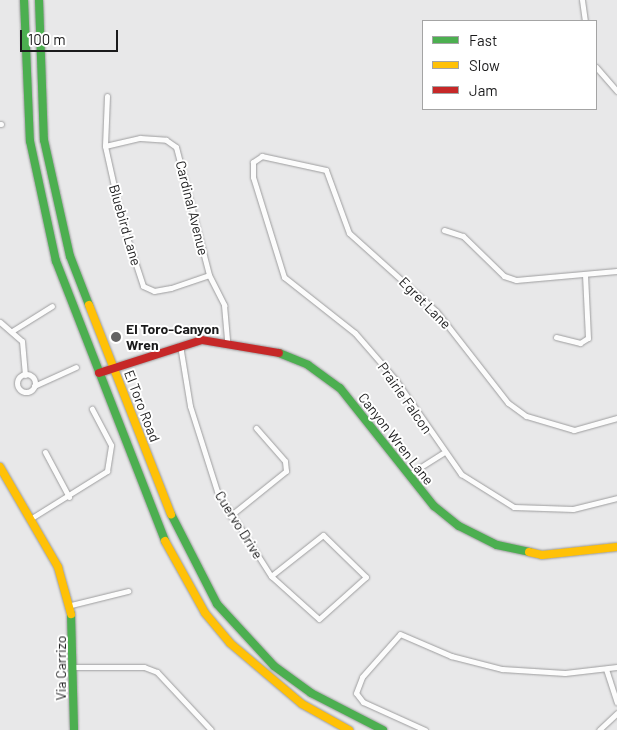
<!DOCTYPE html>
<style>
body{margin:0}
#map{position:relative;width:617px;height:730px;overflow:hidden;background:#e8e8e9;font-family:Barlow,sans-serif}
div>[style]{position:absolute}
.roads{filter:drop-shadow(0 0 1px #9d9d9e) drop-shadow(0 0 1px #9d9d9e)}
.street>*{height:5px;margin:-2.5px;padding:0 2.5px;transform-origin:2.5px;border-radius:2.5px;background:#fcfcfc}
.street>.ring{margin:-2.5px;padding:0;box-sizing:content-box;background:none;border:5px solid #fcfcfc;border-radius:50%}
.fast>*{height:8px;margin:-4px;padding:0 4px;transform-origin:4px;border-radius:4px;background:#4caf50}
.slow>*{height:8px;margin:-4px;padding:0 4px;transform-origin:4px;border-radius:4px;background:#ffc107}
.jam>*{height:8px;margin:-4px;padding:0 4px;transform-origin:4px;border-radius:4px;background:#c62828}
.dots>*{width:14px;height:14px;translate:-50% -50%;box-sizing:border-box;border:2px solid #fff;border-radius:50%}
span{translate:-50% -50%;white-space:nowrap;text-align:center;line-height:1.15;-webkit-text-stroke:4px #fff;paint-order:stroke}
.street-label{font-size:14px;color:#1b1b1c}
.poi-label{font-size:14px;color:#1b1b1c;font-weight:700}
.left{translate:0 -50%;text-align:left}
.legend{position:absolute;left:422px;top:20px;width:175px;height:90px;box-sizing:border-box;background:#fff;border:1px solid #a4a4a4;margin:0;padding:6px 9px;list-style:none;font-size:15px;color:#1b1b1c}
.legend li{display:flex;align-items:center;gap:10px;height:25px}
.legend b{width:25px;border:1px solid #a4a4a4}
.scale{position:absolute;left:20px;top:30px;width:98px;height:22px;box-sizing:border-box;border:2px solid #1b1b1c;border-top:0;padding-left:6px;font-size:15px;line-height:18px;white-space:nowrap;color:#1b1b1c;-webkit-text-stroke:4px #fff;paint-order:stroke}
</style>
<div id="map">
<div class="roads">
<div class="street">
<i style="left:582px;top:0;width:21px;rotate:82deg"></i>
<i style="left:596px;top:67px;width:32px;rotate:49deg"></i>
<i style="left:107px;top:96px;width:50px;rotate:92.3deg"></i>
<i style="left:105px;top:146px;width:78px;rotate:77.4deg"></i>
<i style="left:122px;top:222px;width:67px;rotate:71.8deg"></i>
<i style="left:143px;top:286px;width:12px;rotate:24deg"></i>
<i style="left:154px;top:291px;width:17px;rotate:-10deg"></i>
<i style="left:171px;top:288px;width:40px;rotate:-18.9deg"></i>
<i style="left:0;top:124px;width:1px"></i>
<i style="left:105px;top:146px;width:36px;rotate:-13deg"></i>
<i style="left:140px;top:138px;width:26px;rotate:4deg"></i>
<i style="left:166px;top:140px;width:12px;rotate:35deg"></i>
<i style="left:176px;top:147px;width:132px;rotate:75.5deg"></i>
<i style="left:209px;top:275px;width:34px;rotate:63deg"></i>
<i style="left:224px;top:305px;width:35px;rotate:85deg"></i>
<i style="left:444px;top:230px;width:20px;rotate:18deg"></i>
<i style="left:463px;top:236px;width:57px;rotate:44.3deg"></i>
<i style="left:504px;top:276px;width:13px;rotate:18deg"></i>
<i style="left:516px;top:280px;width:101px;rotate:-5.1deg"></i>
<i style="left:0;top:322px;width:29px;rotate:41deg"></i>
<i style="left:22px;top:341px;width:34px;rotate:85deg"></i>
<i style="left:12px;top:331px;width:47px;rotate:-32deg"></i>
<i style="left:556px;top:337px;width:25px;rotate:14deg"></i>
<i style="left:580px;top:343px;width:9px;rotate:-32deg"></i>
<i style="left:588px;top:338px;width:63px;rotate:-92.7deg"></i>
<i style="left:180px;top:345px;width:62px;rotate:80.7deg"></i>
<i style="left:190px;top:406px;width:89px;rotate:72.4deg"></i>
<i style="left:217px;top:491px;width:101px;rotate:57.6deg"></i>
<i style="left:271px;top:576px;width:64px;rotate:41.9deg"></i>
<i style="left:319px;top:619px;width:63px;rotate:-41.8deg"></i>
<i style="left:366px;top:577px;width:60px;rotate:-135.7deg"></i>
<i style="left:323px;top:535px;width:66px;rotate:141.7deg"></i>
<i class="ring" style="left:17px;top:374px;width:13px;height:13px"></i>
<i style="left:34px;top:386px;width:46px;rotate:-24.3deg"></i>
<i style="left:617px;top:418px;width:45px;rotate:164.4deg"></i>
<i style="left:574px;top:430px;width:50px;rotate:-163.7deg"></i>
<i style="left:526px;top:416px;width:22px;rotate:-144deg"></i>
<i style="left:508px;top:403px;width:117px;rotate:-128deg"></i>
<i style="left:436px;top:311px;width:117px;rotate:-138.1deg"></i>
<i style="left:349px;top:233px;width:67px;rotate:-110.1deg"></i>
<i style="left:326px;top:170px;width:66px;rotate:-167.7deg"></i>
<i style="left:262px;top:156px;width:11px;rotate:146deg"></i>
<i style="left:253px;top:162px;width:15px;rotate:90deg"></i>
<i style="left:253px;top:177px;width:105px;rotate:72.8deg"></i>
<i style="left:284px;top:277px;width:90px;rotate:38.3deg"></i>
<i style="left:355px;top:333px;width:61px;rotate:49deg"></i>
<i style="left:395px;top:379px;width:116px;rotate:55.2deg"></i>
<i style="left:461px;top:474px;width:62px;rotate:31.9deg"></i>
<i style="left:514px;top:507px;width:59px;rotate:1.9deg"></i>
<i style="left:573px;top:509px;width:45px;rotate:-14deg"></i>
<i style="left:45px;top:452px;width:51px;rotate:61.9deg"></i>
<i style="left:408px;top:475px;width:41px;rotate:-32.2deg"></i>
<i style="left:230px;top:516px;width:72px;rotate:-38.8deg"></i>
<i style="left:286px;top:471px;width:10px;rotate:-96deg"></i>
<i style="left:285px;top:461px;width:44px;rotate:-131.3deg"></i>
<i style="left:30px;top:519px;width:91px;rotate:-31.9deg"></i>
<i style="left:107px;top:471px;width:26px;rotate:-81deg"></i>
<i style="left:111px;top:445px;width:41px;rotate:-117.8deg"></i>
<i style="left:71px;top:605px;width:59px;rotate:-13.8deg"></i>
<i style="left:75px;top:667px;width:69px"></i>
<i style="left:144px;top:667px;width:14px;rotate:21deg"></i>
<i style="left:157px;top:672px;width:79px;rotate:47deg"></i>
<i style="left:606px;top:669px;width:35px;rotate:72deg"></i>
<i style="left:425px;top:730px;width:68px;rotate:-155.7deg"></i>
<i style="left:363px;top:702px;width:11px;rotate:-128deg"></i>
<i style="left:356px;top:693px;width:17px;rotate:-69deg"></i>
<i style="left:362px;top:677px;width:57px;rotate:-48.5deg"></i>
<i style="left:400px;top:634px;width:56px;rotate:23.3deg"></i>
<i style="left:451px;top:656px;width:53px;rotate:14.3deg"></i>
<i style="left:502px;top:669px;width:63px;rotate:3.6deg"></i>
<i style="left:565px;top:673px;width:52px;rotate:-6.6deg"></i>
<i style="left:599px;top:730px;width:25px;rotate:-43deg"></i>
</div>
<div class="fast">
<i style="left:24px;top:0;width:141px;rotate:87.6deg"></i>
<i style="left:30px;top:141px;width:123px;rotate:77.8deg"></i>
<i style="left:56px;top:261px;width:300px;rotate:68.7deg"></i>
<i style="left:39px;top:0;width:140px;rotate:88deg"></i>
<i style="left:44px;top:140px;width:119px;rotate:77.4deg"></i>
<i style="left:70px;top:256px;width:53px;rotate:68.8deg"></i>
<i style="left:279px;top:353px;width:31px;rotate:22deg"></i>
<i style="left:308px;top:365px;width:39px;rotate:36deg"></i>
<i style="left:340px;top:388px;width:151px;rotate:51.5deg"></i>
<i style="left:434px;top:506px;width:32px;rotate:39deg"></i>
<i style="left:459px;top:526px;width:42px;rotate:26.6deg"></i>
<i style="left:497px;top:545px;width:33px;rotate:12deg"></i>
<i style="left:171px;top:514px;width:101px;rotate:62.9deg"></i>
<i style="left:217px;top:604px;width:84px;rotate:47.4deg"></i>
<i style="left:274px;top:666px;width:46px;rotate:36.1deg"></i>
<i style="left:311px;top:693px;width:81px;rotate:27.2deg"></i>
<i style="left:71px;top:614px;width:116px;rotate:88.5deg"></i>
</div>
<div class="slow">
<i style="left:89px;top:305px;width:225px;rotate:68.6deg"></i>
<i style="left:0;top:467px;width:116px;rotate:59.9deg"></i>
<i style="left:58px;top:567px;width:49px;rotate:74.5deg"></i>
<i style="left:165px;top:541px;width:82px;rotate:60.9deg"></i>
<i style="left:205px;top:613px;width:39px;rotate:50deg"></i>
<i style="left:230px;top:643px;width:94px;rotate:40.3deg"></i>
<i style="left:302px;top:704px;width:54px;rotate:29deg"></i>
<i style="left:529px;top:552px;width:13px;rotate:13deg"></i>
<i style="left:542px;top:555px;width:75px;rotate:-6.1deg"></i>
</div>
<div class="jam">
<i style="left:99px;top:373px;width:108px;rotate:-17.8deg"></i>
<i style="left:202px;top:340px;width:78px;rotate:9.6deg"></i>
</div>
</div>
<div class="dots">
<i style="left:116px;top:337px;background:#636364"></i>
</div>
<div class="street-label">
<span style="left:192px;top:208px;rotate:76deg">Cardinal Avenue</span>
<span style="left:125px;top:225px;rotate:74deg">Bluebird Lane</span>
<span style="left:425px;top:303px;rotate:45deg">Egret Lane</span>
<span style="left:405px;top:398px;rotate:55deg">Prairie Falcon</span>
<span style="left:142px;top:406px;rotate:69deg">El Toro Road</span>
<span style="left:396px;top:439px;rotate:52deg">Canyon Wren Lane</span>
<span style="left:239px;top:525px;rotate:58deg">Cuervo Drive</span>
<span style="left:61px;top:668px;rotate:-90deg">Via Carrizo</span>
</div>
<div class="poi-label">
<span class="left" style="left:126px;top:337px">El Toro-Canyon<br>Wren</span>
</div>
<ul class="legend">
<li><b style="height:6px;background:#4caf50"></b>Fast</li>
<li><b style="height:6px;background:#ffc107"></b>Slow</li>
<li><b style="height:6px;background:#c62828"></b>Jam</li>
</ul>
<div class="scale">100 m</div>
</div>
